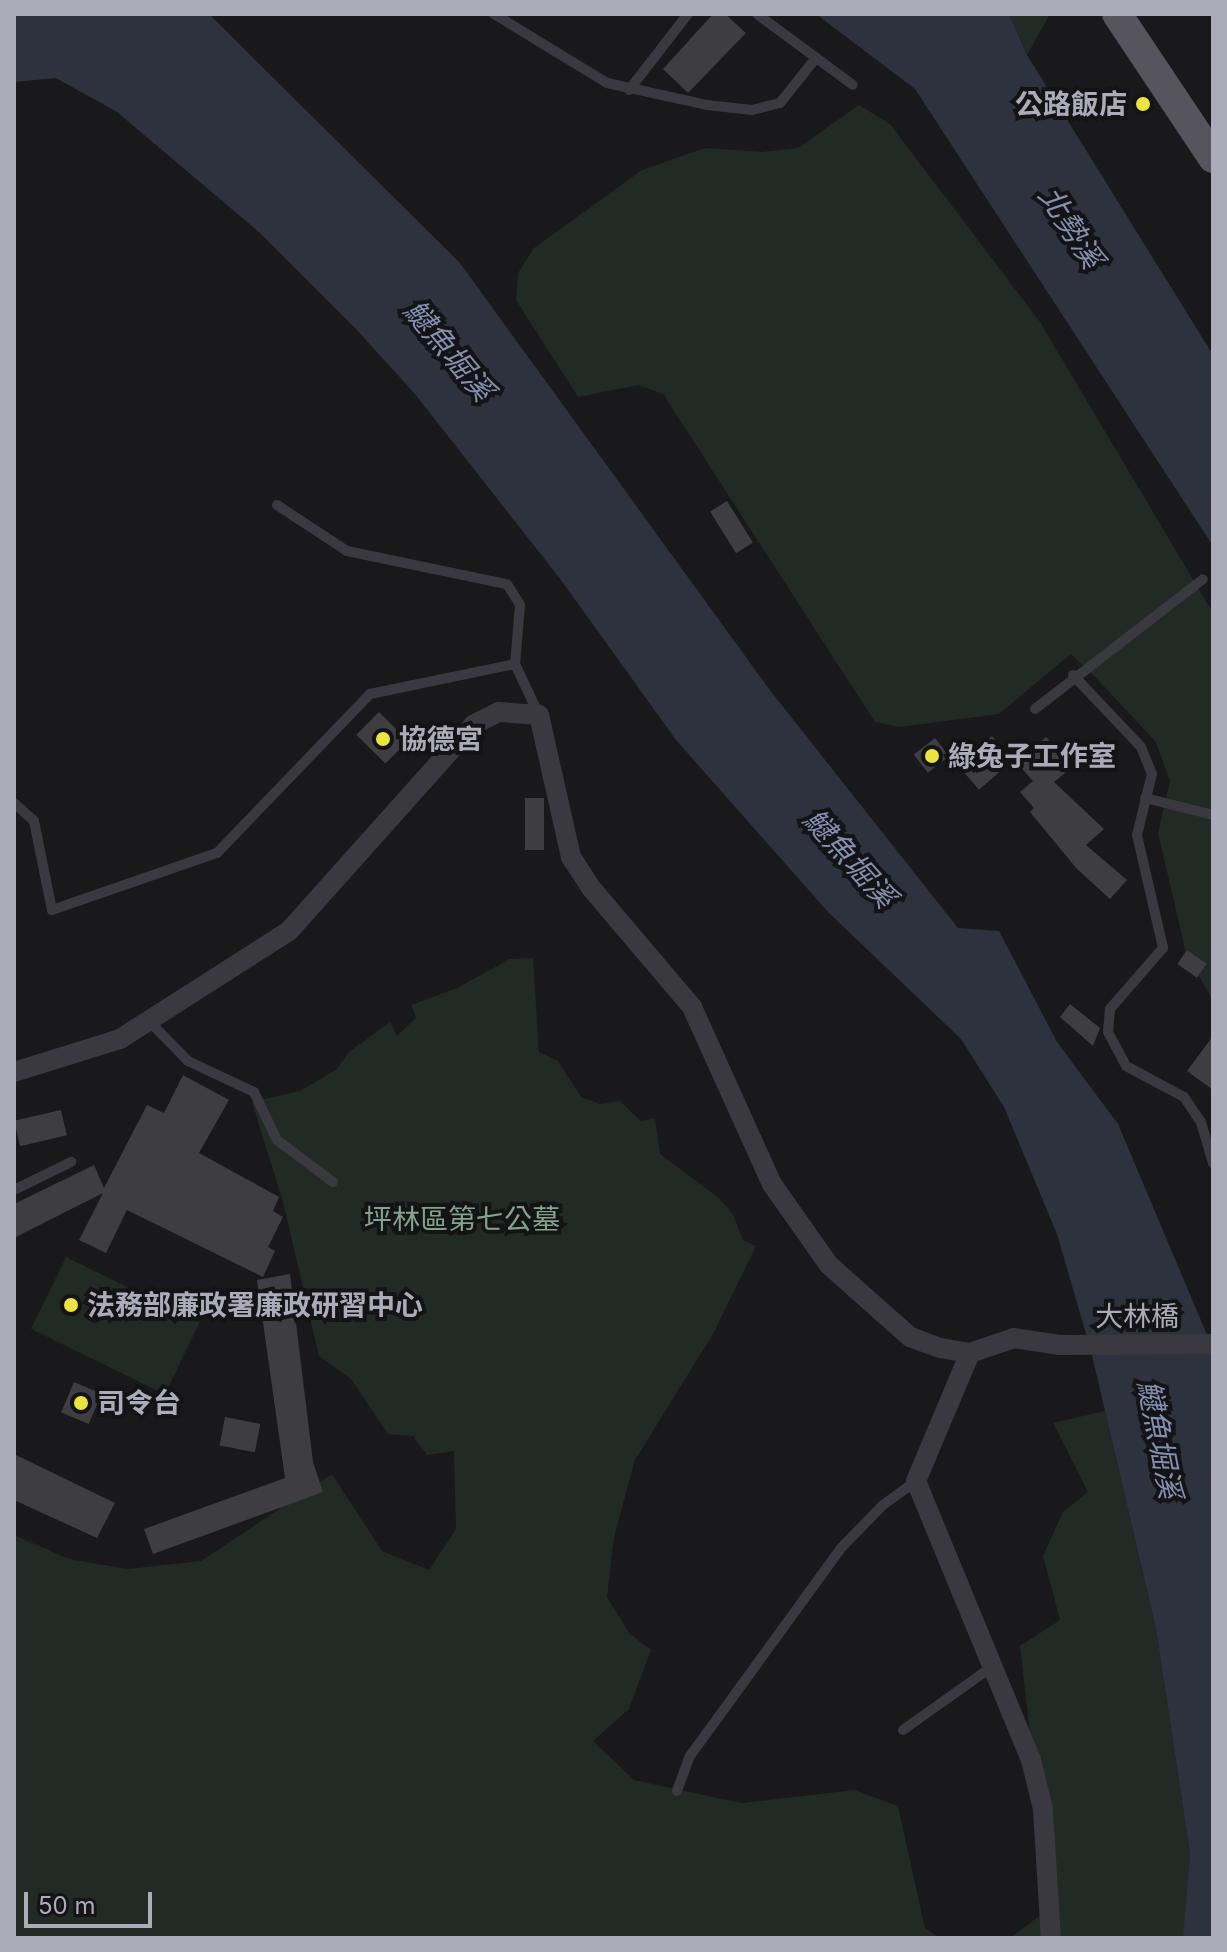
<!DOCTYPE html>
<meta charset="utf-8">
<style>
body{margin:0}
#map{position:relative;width:1227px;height:1952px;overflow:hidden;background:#19181a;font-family:Inter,"Noto Sans TC",sans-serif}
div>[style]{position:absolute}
.green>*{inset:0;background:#222a25;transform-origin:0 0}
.water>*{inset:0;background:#2e323e}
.building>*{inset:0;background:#3e3d41;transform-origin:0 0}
.service>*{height:10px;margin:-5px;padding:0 5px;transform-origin:5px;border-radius:5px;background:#3a393f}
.minor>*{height:20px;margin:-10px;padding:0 10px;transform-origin:10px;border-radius:10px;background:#3a393f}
.primary>*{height:30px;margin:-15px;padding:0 15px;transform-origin:15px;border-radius:15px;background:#56555e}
.dots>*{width:22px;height:22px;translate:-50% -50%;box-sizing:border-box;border:4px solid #141315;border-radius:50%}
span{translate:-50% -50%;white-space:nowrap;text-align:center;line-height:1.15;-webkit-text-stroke:8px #141315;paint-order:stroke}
.poi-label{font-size:28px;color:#ababb9;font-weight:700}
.right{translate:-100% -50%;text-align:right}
.left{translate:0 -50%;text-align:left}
.park-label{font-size:28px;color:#83a38e}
.street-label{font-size:28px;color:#ababb9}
.water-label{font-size:30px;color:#848fb2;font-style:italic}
.frame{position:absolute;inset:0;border:16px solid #ababb9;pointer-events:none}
.scale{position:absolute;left:24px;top:1892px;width:128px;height:36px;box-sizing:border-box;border:4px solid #ababb9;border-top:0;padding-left:10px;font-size:24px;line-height:28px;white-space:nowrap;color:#ababb9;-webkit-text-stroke:6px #141315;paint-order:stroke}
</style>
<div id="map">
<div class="green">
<i style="clip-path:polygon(1009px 14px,1050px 14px,1027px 55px)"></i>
<i style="clip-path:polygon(859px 105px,890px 124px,1040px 322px,1213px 613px,1213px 1001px,1186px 953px,1158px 833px,1170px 781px,1155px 741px,1097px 679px,1071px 654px,999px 714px,900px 727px,875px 722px,663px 394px,638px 385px,578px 397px,516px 300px,518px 273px,534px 248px,642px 170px,705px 148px,762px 152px,798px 148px)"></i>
<i style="clip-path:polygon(533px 958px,539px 1052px,558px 1061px,581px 1097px,600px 1104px,620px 1101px,641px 1121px,655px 1118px,660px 1154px,719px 1198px,733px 1214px,743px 1240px,756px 1246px,713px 1334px,635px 1460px,614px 1537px,607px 1597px,629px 1633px,651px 1650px,629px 1709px,593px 1741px,634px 1780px,694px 1793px,742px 1803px,854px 1790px,898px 1806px,925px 1928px,940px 1938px,14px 1938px,14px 1535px,69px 1559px,128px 1569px,201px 1561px,332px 1474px,382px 1551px,429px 1570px,456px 1529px,454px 1451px,427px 1455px,413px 1436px,388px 1434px,351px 1379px,319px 1356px,283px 1202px,252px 1102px,300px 1091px,336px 1070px,349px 1052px,390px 1022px,397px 1036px,416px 1018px,411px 1005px,457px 988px,510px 959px)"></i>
<i style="left:66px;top:1257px;width:149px;height:80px;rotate:26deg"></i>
<i style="clip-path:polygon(1105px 1411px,1156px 1629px,1190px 1853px,1186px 1926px,1183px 1938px,1010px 1938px,1050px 1908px,1020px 1646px,1060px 1620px,1043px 1556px,1063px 1512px,1088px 1492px,1053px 1423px)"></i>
</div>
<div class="water">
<i style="clip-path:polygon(14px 14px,209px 14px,460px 263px,769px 689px,958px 928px,999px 931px,1057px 1042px,1118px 1124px,1213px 1349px,1213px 1938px,1183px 1938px,1190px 1853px,1156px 1629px,1091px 1351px,1057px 1234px,1004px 1107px,961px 1039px,828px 912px,676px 740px,561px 580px,415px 394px,356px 329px,260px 233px,117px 112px,56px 78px,14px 82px)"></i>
<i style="clip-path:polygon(816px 14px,1009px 14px,1027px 55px,1213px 355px,1213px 546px,915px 89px)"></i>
</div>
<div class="building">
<i style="clip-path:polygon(713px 14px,725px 14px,746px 33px,688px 93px,663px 69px)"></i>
<i style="left:727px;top:501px;width:49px;height:20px;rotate:58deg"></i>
<i style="left:379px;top:712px;width:41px;height:32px;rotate:45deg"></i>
<i style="left:992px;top:736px;width:32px;height:45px;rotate:49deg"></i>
<i style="clip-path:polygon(1046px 737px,1064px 757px,1057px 763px,1065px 773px,1054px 782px,1104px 829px,1086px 845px,1127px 880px,1110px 899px,1077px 869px,1030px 812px,1034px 808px,1020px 792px,1033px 781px,1017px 763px)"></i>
<i style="left:935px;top:738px;width:23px;height:27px;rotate:52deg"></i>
<i style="left:525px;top:798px;width:19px;height:52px"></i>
<i style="left:1187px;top:950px;width:24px;height:17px;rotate:35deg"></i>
<i style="clip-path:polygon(1070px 1004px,1100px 1028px,1093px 1046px,1060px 1017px)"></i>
<i style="clip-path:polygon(1213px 1036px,1213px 1090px,1187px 1071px)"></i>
<i style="clip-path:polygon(183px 1075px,229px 1100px,199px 1153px,279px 1197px,273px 1211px,283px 1217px,268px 1247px,275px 1251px,263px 1277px,127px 1210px,106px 1253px,79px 1240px,103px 1193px,14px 1238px,14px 1204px,94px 1165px,104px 1188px,147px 1105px,164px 1113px)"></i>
<i style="left:61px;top:1110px;width:26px;height:48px;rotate:77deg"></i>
<i style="clip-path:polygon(290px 1274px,313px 1462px,323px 1492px,153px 1554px,144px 1529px,285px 1478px,257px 1280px)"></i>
<i style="left:74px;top:1382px;width:30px;height:33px;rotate:23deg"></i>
<i style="left:225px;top:1417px;width:36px;height:29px;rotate:11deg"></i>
<i style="clip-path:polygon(14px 1454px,115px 1503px,97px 1538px,14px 1500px)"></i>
</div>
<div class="service">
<i style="left:494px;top:14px;width:132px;rotate:31.4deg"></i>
<i style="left:607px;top:83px;width:102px;rotate:12.4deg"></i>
<i style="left:707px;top:105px;width:45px;rotate:6.3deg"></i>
<i style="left:752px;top:110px;width:29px;rotate:-14deg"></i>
<i style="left:780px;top:103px;width:58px;rotate:-51.3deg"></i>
<i style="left:757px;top:14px;width:119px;rotate:36.5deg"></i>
<i style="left:629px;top:90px;width:96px;rotate:-52.2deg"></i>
<i style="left:277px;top:505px;width:84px;rotate:33.3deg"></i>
<i style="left:347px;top:551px;width:163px;rotate:11.7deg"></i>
<i style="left:507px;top:584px;width:25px;rotate:58deg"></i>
<i style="left:520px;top:605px;width:59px;rotate:94.8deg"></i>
<i style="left:515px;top:664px;width:56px;rotate:64.8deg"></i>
<i style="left:1073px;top:675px;width:99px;rotate:46.6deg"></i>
<i style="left:1141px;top:747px;width:29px;rotate:68deg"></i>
<i style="left:1152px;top:774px;width:63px;rotate:103.8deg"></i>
<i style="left:1137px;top:835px;width:116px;rotate:77deg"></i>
<i style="left:1163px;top:948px;width:81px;rotate:131deg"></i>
<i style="left:1110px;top:1009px;width:23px;rotate:95deg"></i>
<i style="left:1108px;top:1032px;width:38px;rotate:62deg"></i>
<i style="left:1126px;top:1066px;width:66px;rotate:28.1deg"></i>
<i style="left:1184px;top:1097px;width:30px;rotate:56deg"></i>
<i style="left:1201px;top:1122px;width:43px;rotate:73.7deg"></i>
<i style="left:1035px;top:709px;width:212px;rotate:-37.7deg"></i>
<i style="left:1145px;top:798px;width:70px;rotate:14deg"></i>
<i style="left:14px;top:803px;width:27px;rotate:42deg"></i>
<i style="left:34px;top:821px;width:91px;rotate:78.6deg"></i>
<i style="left:52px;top:910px;width:175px;rotate:-19.1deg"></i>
<i style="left:217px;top:853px;width:221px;rotate:-46.1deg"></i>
<i style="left:370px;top:694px;width:148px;rotate:-11.7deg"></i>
<i style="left:148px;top:1020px;width:57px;rotate:45.7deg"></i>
<i style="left:188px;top:1061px;width:73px;rotate:25.2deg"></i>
<i style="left:254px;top:1092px;width:53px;rotate:64.4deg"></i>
<i style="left:277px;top:1140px;width:70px;rotate:36.9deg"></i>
<i style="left:14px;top:1190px;width:64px;rotate:-26.2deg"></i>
<i style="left:903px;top:1730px;width:110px;rotate:-35.4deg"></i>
<i style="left:677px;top:1791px;width:37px;rotate:-70deg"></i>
<i style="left:690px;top:1756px;width:258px;rotate:-54deg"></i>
<i style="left:842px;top:1547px;width:59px;rotate:-45.7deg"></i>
<i style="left:883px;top:1505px;width:41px;rotate:-36deg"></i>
</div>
<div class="minor">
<i style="left:14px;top:1072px;width:111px;rotate:-17.3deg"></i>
<i style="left:120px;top:1039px;width:201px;rotate:-32.6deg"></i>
<i style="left:289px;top:931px;width:276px;rotate:-48.2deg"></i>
<i style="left:473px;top:725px;width:29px;rotate:-27deg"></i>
<i style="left:499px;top:712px;width:40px;rotate:4.3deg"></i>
<i style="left:539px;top:715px;width:146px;rotate:77.3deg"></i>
<i style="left:571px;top:857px;width:38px;rotate:57deg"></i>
<i style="left:592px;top:889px;width:155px;rotate:49.7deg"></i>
<i style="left:692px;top:1007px;width:194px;rotate:65.7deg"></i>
<i style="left:772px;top:1184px;width:99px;rotate:54.9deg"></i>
<i style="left:829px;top:1265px;width:108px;rotate:41.6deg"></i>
<i style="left:910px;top:1337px;width:33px;rotate:20deg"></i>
<i style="left:941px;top:1348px;width:29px;rotate:10deg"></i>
<i style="left:970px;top:1353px;width:46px;rotate:-18.8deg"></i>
<i style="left:1014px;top:1338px;width:47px;rotate:8.7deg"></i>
<i style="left:1060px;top:1345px;width:153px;rotate:-0.4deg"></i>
<i style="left:970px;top:1353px;width:139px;rotate:112.9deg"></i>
<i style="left:916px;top:1481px;width:302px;rotate:67.6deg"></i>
<i style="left:1031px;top:1760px;width:50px;rotate:76.2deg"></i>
<i style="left:1043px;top:1809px;width:129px;rotate:86.5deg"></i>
</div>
<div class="primary">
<i style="left:1117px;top:14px;width:173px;rotate:56.3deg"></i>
</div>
<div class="dots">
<i style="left:1143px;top:104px;background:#ebe440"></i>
<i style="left:383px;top:739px;background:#ebe440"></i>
<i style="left:932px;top:756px;background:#ebe440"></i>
<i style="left:71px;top:1305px;background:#ebe440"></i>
<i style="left:81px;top:1403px;background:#ebe440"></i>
</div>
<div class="poi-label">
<span class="right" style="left:1127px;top:104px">公路飯店</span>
<span class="left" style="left:399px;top:739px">協德宮</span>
<span class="left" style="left:948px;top:756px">綠兔子工作室</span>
<span class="left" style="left:87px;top:1305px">法務部廉政署廉政研習中心</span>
<span class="left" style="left:97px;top:1403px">司令台</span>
</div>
<div class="park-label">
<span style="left:462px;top:1219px">坪林區第七公墓</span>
</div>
<div class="street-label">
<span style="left:1137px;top:1316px">大林橋</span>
</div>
<div class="water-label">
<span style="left:1071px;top:227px;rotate:57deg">北勢溪</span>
<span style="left:449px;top:350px;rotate:50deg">𩻸魚堀溪</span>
<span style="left:850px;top:858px;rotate:48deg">𩻸魚堀溪</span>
<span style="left:1160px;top:1439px;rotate:79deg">𩻸魚堀溪</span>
</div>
<div class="frame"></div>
<div class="scale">50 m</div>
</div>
